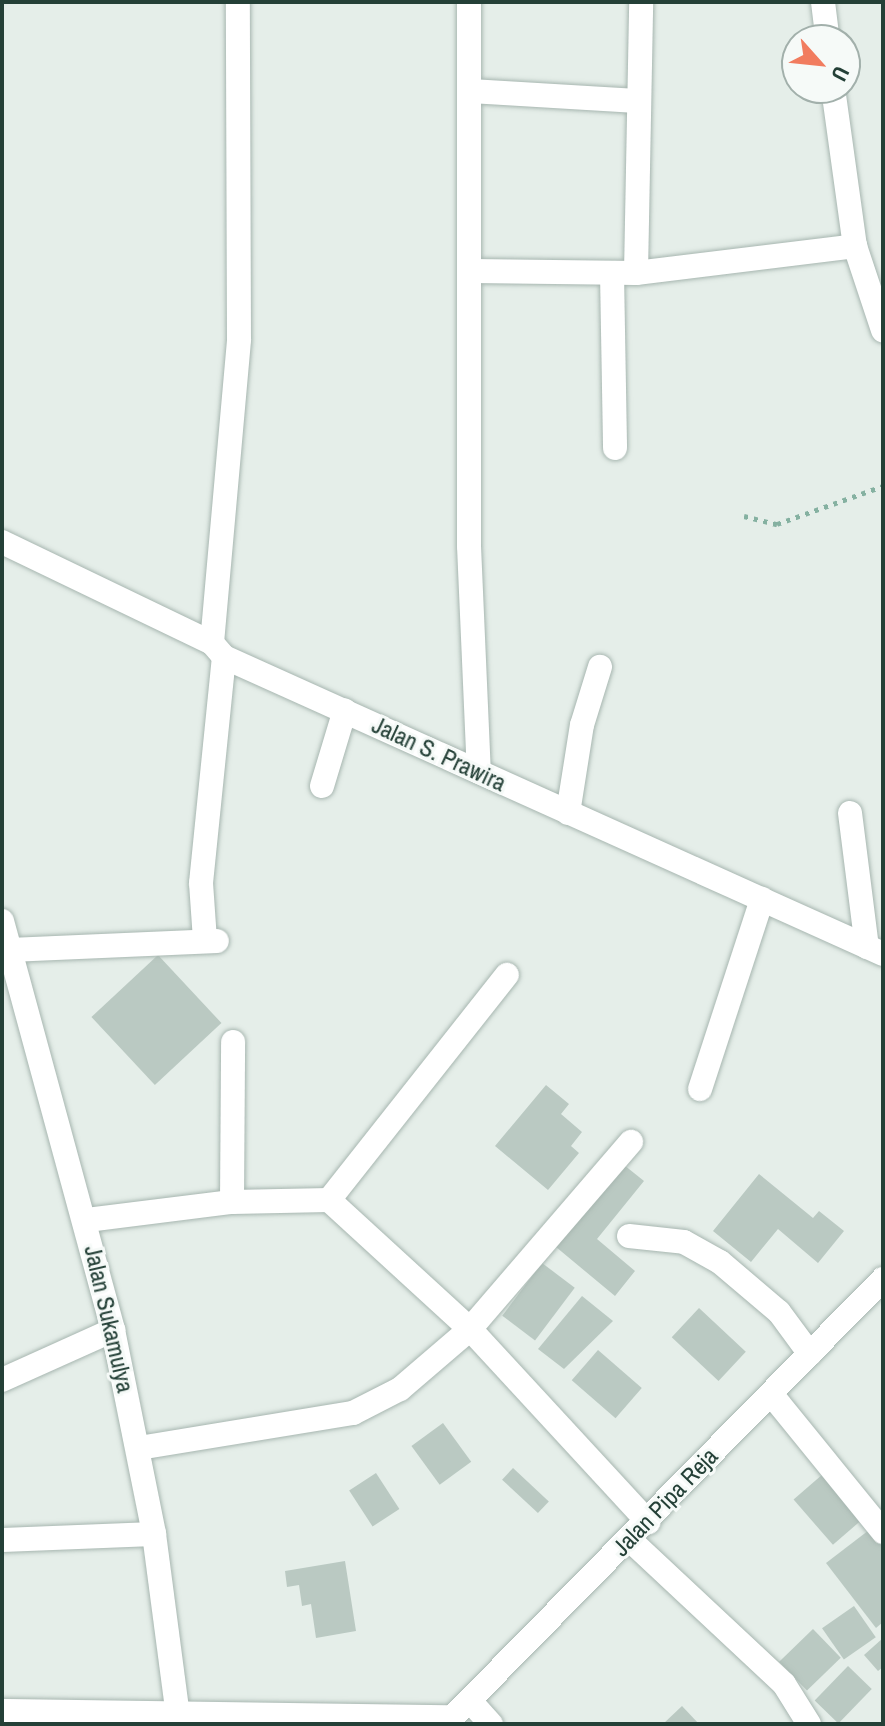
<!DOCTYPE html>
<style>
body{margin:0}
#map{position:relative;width:885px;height:1726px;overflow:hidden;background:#e5eee9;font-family:"Archivo Narrow",sans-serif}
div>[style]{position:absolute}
.building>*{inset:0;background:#bac9c2;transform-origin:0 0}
.path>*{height:5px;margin-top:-2.5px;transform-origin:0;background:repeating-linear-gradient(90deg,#85b1a1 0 4px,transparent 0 10px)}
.roads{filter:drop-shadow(0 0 2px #a7b6b0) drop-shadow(0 0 2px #a7b6b0)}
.minor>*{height:24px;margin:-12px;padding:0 12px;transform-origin:12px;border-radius:12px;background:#fff}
span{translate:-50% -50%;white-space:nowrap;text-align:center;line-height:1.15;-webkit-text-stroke:6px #f6faf8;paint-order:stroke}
.street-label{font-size:24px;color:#244037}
.frame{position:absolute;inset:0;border:4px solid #244037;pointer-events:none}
.north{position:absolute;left:781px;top:24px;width:80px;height:80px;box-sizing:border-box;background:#f6faf8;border:2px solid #a2b0ab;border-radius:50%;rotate:117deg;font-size:22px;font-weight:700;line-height:32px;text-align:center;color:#244037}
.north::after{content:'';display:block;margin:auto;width:28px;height:36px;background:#f17c5f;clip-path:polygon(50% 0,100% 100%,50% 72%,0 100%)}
</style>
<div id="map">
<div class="building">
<i style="left:158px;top:955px;width:93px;height:91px;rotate:47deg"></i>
<i style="clip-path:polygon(546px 1085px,569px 1104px,561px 1114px,582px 1132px,571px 1146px,579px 1153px,548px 1190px,495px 1146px)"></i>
<i style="clip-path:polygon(624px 1165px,644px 1181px,597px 1239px,635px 1271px,615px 1296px,556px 1247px)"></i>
<i style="clip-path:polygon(759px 1174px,813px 1218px,819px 1211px,844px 1231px,818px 1263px,778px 1229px,751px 1262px,713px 1231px)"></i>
<i style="left:542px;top:1263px;width:41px;height:66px;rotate:37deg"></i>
<i style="clip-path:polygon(582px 1296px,613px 1321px,564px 1369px,538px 1349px)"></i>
<i style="left:699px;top:1308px;width:64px;height:40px;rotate:43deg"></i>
<i style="left:598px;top:1350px;width:58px;height:40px;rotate:41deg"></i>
<i style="left:443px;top:1423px;width:48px;height:39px;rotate:54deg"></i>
<i style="left:513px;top:1468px;width:49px;height:16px;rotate:43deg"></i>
<i style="left:376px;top:1473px;width:43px;height:32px;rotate:57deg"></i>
<i style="left:823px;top:1474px;width:60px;height:39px;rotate:49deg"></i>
<i style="clip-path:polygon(873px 1527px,883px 1540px,883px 1622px,876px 1628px,826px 1563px)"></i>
<i style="clip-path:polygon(345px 1561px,356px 1631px,316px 1638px,311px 1604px,302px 1606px,299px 1585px,287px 1587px,285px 1571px)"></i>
<i style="left:854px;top:1606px;width:38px;height:39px;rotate:55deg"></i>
<i style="left:813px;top:1629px;width:40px;height:47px;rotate:46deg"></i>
<i style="clip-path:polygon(883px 1638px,883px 1667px,878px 1671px,864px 1655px)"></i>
<i style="left:848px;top:1666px;width:33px;height:48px;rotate:44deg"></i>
<i style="clip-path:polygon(682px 1706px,699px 1724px,663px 1724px)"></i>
</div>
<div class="path">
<i style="left:744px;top:516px;width:34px;rotate:14deg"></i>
<i style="left:777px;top:524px;width:113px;rotate:-19.7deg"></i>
</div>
<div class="roads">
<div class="minor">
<i style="left:469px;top:2px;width:544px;rotate:90deg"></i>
<i style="left:469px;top:546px;width:226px;rotate:87.5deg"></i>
<i style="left:823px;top:2px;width:38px;rotate:83deg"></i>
<i style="left:833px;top:88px;width:160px;rotate:82.1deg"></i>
<i style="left:855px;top:246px;width:89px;rotate:71.6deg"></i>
<i style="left:470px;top:91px;width:168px;rotate:3.4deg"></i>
<i style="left:472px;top:271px;width:164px;rotate:0.7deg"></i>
<i style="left:636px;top:273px;width:221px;rotate:-7deg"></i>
<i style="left:612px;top:273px;width:175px;rotate:89deg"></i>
<i style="left:636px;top:273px;width:271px;rotate:-88.9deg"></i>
<i style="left:2px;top:542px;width:233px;rotate:25.7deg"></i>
<i style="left:212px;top:643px;width:18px;rotate:49deg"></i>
<i style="left:224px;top:657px;width:723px;rotate:24.26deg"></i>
<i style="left:212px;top:643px;width:305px;rotate:-84.9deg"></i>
<i style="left:239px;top:339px;width:337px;rotate:-90.2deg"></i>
<i style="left:322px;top:786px;width:79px;rotate:-73.2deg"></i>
<i style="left:568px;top:813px;width:89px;rotate:-81deg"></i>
<i style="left:582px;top:725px;width:61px;rotate:-72.8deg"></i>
<i style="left:850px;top:813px;width:135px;rotate:82.8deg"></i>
<i style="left:2px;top:921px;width:424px;rotate:74.8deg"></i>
<i style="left:113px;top:1330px;width:208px;rotate:78.6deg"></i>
<i style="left:154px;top:1534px;width:192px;rotate:82.5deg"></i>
<i style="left:205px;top:940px;width:57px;rotate:-94deg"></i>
<i style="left:201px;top:883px;width:227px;rotate:-84.2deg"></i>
<i style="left:10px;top:950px;width:207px;rotate:-2.5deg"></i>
<i style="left:700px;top:1089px;width:200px;rotate:-71.9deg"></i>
<i style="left:329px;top:1200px;width:287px;rotate:-51.7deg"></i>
<i style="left:232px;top:1202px;width:160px;rotate:-89.6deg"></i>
<i style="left:87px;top:1220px;width:146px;rotate:-7.1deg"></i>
<i style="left:232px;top:1202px;width:97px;rotate:-1.2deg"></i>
<i style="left:329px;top:1200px;width:191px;rotate:42.5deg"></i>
<i style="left:470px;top:1329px;width:263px;rotate:47.3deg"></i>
<i style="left:629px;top:1236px;width:55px;rotate:6.2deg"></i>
<i style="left:684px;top:1242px;width:41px;rotate:29.1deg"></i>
<i style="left:720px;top:1262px;width:77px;rotate:40.3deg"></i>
<i style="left:779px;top:1312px;width:52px;rotate:53.6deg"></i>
<i style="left:2px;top:1380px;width:122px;rotate:-24.2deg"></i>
<i style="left:771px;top:1394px;width:178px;rotate:50.9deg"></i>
<i style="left:139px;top:1448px;width:217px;rotate:-9.3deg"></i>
<i style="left:353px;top:1413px;width:53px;rotate:-27.1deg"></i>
<i style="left:400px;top:1389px;width:92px;rotate:-40.6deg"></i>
<i style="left:470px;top:1329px;width:247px;rotate:-49.3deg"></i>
<i style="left:629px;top:1539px;width:212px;rotate:43.1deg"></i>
<i style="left:784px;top:1684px;width:47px;rotate:58deg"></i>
<i style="left:2px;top:1540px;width:152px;rotate:-2.3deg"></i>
<i style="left:471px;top:1702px;width:30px;rotate:48deg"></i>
<i style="left:2px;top:1711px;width:451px;rotate:0.8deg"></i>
<i style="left:446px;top:1724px;width:624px;rotate:-45.52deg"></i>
</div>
</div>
<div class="street-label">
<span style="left:439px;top:754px;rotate:25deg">Jalan S. Prawira</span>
<span style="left:109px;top:1319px;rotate:77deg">Jalan Sukamulya</span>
<span style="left:665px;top:1502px;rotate:-46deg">Jalan Pipa Reja</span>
</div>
<div class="frame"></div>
<div class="north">U</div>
</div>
